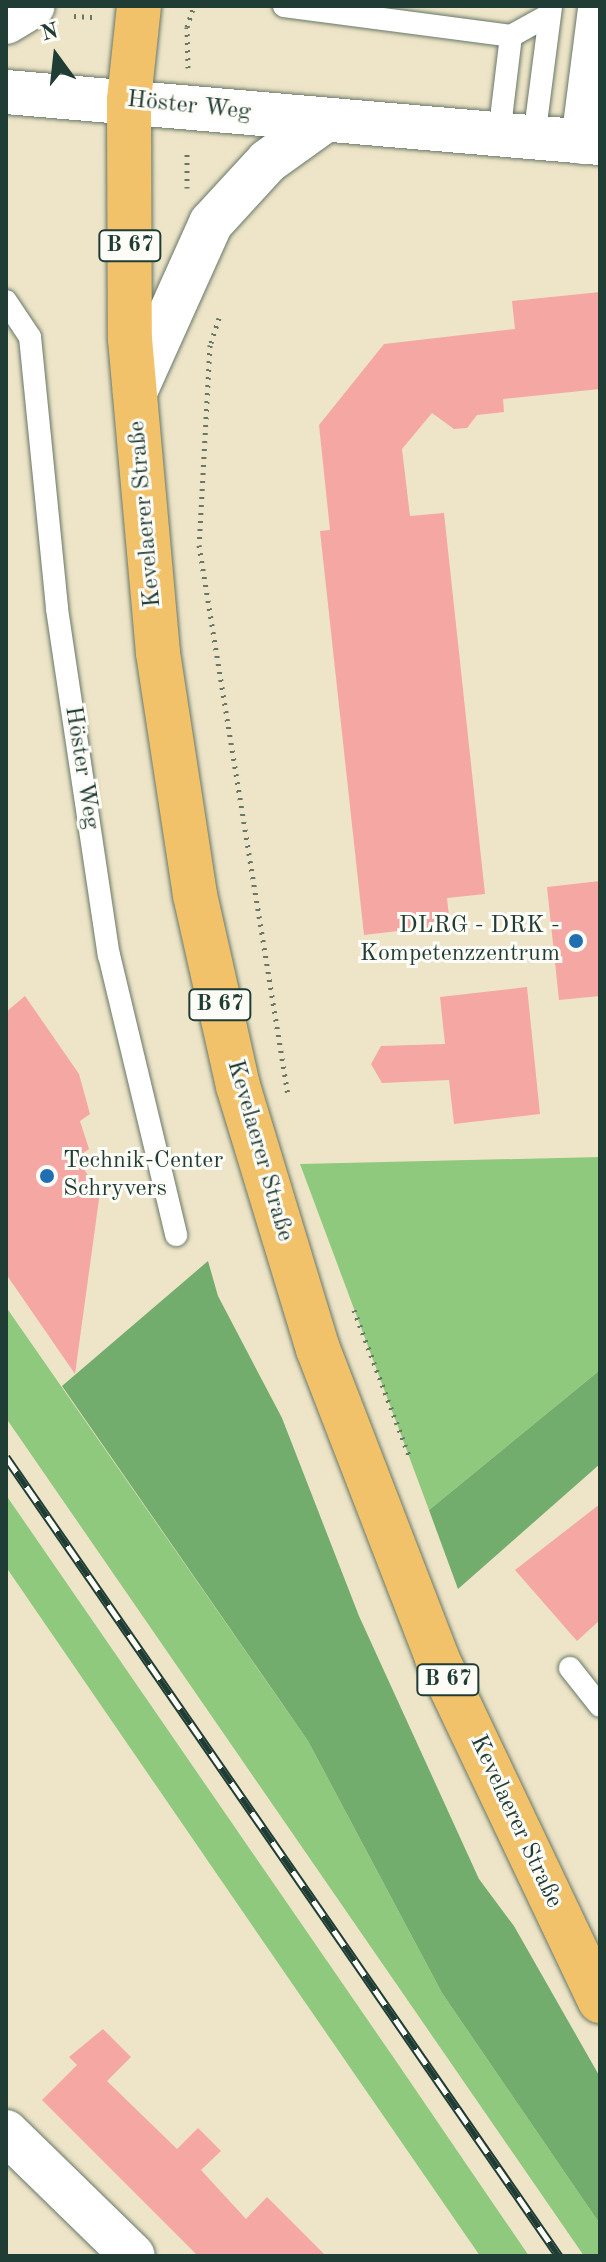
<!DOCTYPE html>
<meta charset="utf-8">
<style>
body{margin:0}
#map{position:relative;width:606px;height:2262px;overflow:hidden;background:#eee5c8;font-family:"Old Standard TT",serif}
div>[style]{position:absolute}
.green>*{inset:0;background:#8fc97e}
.forest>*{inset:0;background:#73ad6d}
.building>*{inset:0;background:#f5a7a4}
.path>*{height:5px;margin-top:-2.5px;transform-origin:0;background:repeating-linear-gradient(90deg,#677868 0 2px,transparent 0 8px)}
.roads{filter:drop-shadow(0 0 2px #677868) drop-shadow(0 0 2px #677868)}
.service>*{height:22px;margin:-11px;padding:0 11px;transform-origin:11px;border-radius:11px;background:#fff}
.minor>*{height:44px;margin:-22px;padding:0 22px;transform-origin:22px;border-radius:22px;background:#fff}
.primary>*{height:44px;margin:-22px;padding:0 22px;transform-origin:22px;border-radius:22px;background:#f2c26a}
.rail>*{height:9px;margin-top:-4.5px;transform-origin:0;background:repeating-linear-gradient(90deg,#fdfcf7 0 18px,#1f3d34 0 36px);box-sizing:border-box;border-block:2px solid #1f3d34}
.dots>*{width:22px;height:22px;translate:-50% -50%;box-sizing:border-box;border:4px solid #fdfcf7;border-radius:50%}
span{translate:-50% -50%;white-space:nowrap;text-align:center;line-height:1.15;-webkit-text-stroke:6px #fdfcf7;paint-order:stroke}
.shield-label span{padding:2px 6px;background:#fdfcf7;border:2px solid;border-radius:6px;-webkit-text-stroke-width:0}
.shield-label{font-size:22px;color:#1f3d34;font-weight:700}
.street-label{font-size:24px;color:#1f3d34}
.poi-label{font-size:24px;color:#1f3d34}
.right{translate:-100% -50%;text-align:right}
.left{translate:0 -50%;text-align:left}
.frame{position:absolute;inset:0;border:8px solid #1f3d34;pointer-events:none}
.north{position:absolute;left:16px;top:16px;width:80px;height:80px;-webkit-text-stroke:6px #fdfcf7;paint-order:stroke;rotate:345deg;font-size:22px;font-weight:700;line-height:32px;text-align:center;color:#1f3d34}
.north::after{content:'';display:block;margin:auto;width:28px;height:36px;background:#1f3d34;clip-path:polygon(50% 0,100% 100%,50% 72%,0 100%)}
</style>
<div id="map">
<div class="green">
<i style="clip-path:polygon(600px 1157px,600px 1370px,429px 1510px,300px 1164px)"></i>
<i style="clip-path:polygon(6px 1307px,308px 1741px,442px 1993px,600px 2224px,600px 2256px,584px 2256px,6px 1418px)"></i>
<i style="clip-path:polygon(6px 1495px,398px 2064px,529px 2256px,480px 2256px,258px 1934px,6px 1567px)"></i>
</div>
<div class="forest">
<i style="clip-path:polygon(208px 1261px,218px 1296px,282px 1418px,359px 1616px,479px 1879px,514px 1926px,600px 2077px,600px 2224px,442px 1993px,308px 1741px,62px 1386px)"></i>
<i style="clip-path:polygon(600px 1370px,600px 1464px,458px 1589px,429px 1510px)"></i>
</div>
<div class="building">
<i style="clip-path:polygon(600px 292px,600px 389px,503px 399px,504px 412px,477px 415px,467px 428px,454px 429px,432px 413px,402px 449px,410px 516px,444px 513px,485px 894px,447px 898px,450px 925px,364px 935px,320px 531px,330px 530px,319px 425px,384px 344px,515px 329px,512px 301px)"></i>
<i style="clip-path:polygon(600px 881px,600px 996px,559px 1000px,547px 887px)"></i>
<i style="clip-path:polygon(527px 987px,540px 1114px,454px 1124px,449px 1080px,382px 1083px,371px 1064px,381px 1046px,445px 1044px,440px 997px)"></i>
<i style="clip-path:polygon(25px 996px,79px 1074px,90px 1114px,80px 1121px,89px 1149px,76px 1158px,100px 1192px,75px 1374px,6px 1274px,6px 1012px)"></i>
<i style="clip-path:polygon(600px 1504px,600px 1620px,577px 1641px,515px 1570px)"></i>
<i style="clip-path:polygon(103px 2029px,131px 2057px,107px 2081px,177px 2149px,198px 2128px,221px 2151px,201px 2170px,246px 2219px,267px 2197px,326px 2256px,198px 2256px,42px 2100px,77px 2065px,69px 2057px)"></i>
</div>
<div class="path">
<i style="left:74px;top:16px;width:22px;rotate:3deg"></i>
<i style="left:188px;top:68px;width:41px;rotate:-91.4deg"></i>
<i style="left:187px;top:27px;width:22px;rotate:-72deg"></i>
<i style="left:187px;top:188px;width:38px;rotate:-90deg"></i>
<i style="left:219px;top:318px;width:28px;rotate:108deg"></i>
<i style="left:210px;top:345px;width:200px;rotate:93.1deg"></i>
<i style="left:199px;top:545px;width:557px;rotate:80.81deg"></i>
<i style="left:354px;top:1310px;width:158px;rotate:69.3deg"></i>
</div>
<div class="roads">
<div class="service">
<i style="left:284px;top:6px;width:229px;rotate:7.5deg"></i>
<i style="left:511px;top:36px;width:43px;rotate:-28.9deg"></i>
<i style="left:499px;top:135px;width:100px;rotate:-83.1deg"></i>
<i style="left:534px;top:138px;width:132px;rotate:-82.6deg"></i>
<i style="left:6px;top:301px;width:43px;rotate:56.3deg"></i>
<i style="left:30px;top:337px;width:273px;rotate:84.3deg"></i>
<i style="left:57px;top:609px;width:350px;rotate:81.5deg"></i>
<i style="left:109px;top:955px;width:288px;rotate:76.5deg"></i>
<i style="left:570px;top:1668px;width:48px;rotate:51.7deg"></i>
</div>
<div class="minor">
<i style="left:6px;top:22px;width:31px;rotate:-31deg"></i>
<i style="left:6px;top:92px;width:596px;rotate:4.91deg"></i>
<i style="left:583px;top:142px;width:134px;rotate:-82.7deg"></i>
<i style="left:135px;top:392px;width:185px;rotate:-65.8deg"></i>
<i style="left:211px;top:223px;width:84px;rotate:-47.4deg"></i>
<i style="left:268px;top:161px;width:69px;rotate:-35.5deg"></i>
<i style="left:6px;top:2132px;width:177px;rotate:44.3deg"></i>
</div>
<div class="primary">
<i style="left:139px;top:6px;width:95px;rotate:96.1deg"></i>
<i style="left:129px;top:100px;width:239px;rotate:89.8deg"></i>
<i style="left:130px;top:339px;width:315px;rotate:84.9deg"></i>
<i style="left:158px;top:653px;width:245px;rotate:81.3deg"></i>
<i style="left:195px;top:895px;width:196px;rotate:77.3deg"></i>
<i style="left:238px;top:1086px;width:275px;rotate:73.1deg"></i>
<i style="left:318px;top:1349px;width:331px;rotate:68.9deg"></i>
<i style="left:437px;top:1658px;width:380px;rotate:64.6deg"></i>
</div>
</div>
<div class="rail">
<i style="left:6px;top:1457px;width:972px;rotate:55.31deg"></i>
</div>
<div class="dots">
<i style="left:576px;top:941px;background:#1f6fb2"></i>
<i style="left:47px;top:1176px;background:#1f6fb2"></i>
</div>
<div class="shield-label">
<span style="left:130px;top:246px">B 67</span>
<span style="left:220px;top:1005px">B 67</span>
<span style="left:448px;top:1680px">B 67</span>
</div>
<div class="street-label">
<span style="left:189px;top:107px;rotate:6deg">Höster Weg</span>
<span style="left:146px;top:514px;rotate:-95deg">Kevelaerer Straße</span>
<span style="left:81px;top:768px;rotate:81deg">Höster Weg</span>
<span style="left:259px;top:1151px;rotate:74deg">Kevelaerer Straße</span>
<span style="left:515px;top:1822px;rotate:65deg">Kevelaerer Straße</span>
</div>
<div class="poi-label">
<span class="right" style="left:560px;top:941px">DLRG - DRK -<br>Kompetenzzentrum</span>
<span class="left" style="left:63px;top:1176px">Technik-Center<br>Schryvers</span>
</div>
<div class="frame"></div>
<div class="north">N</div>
</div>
